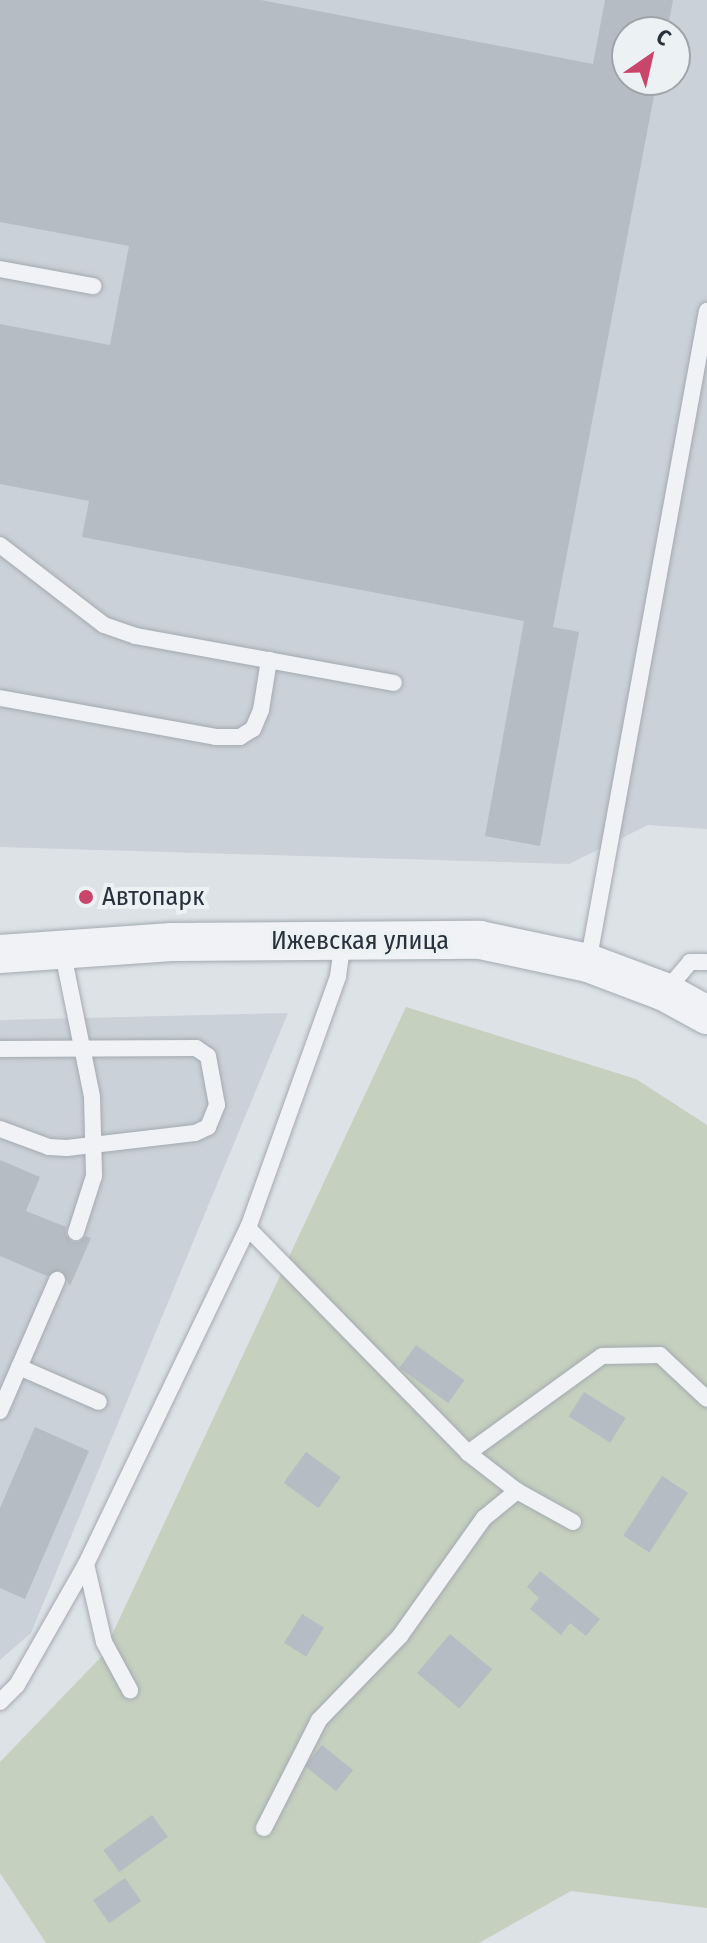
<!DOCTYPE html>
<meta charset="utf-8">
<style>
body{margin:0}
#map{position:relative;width:707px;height:1943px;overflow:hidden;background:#dde2e6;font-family:"Fira Sans Condensed",sans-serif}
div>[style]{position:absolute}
.built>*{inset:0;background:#cbd1d8}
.green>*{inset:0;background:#c5d0bf}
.building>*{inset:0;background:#b5bcc3;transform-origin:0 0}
.roads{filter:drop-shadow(0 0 2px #a3aab0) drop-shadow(0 0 2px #a3aab0)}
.service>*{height:16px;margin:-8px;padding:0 8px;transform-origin:8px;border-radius:8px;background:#f0f2f5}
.tertiary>*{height:38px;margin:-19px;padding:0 19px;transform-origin:19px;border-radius:19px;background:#f0f2f5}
.dots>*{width:22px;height:22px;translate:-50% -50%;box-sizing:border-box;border:4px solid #ecf1f4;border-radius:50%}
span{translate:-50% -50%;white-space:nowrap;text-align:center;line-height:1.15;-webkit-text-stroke:8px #ecf1f4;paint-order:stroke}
.poi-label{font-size:26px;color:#27323c}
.left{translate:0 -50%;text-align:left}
.street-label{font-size:26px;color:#27323c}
.north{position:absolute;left:611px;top:16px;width:80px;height:80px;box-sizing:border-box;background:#ecf1f4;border:2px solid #9da5aa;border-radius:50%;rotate:34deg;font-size:22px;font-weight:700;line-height:32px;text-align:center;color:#27323c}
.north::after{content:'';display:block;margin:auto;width:28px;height:36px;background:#c9456a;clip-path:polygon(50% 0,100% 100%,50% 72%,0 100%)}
</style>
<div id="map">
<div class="built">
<i style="clip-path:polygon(evenodd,0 0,707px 0,707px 829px,648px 825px,569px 864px,0 847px,0 0,627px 32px,675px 32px,675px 80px,627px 80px,627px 32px)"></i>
<i style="clip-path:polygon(288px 1013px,31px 1633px,0 1660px,0 1020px)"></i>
</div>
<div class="green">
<i style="clip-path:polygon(406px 1007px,636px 1079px,707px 1125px,707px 1908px,571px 1891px,479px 1943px,46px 1943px,0 1873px,0 1762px,102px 1656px)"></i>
</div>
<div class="building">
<i style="clip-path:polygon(0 0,261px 0,593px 64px,605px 0,673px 0,667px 32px,627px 32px,627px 80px,657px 80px,553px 627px,579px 632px,540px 846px,485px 836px,524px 621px,82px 537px,89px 501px,0 484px,0 324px,110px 345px,129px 246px,0 222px)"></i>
<i style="clip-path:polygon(0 1160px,40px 1177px,26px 1211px,66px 1227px,66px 1235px,72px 1242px,79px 1242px,86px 1236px,91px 1238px,70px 1286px,61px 1270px,47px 1276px,0 1256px)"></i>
<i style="left:416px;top:1345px;width:60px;height:28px;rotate:36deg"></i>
<i style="left:584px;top:1392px;width:49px;height:29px;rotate:32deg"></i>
<i style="clip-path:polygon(35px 1427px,89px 1451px,25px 1599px,0 1588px,0 1508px)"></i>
<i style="left:306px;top:1452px;width:43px;height:38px;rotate:36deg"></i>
<i style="left:662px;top:1476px;width:31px;height:71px;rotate:33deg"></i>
<i style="clip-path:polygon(540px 1571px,600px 1619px,586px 1636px,570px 1623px,561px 1635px,530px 1609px,539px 1598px,527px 1587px)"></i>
<i style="left:302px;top:1614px;width:26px;height:34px;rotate:32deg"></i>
<i style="left:450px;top:1634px;width:55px;height:51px;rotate:40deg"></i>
<i style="left:322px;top:1745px;width:40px;height:27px;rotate:39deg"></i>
<i style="left:152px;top:1815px;width:27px;height:60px;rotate:54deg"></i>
<i style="left:125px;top:1878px;width:28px;height:39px;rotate:55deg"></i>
</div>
<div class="roads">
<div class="service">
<i style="left:0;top:269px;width:95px;rotate:10.4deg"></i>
<i style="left:0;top:545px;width:131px;rotate:37.6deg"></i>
<i style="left:104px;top:625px;width:34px;rotate:19deg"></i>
<i style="left:136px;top:636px;width:262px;rotate:10.3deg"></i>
<i style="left:0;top:698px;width:219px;rotate:10.2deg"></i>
<i style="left:216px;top:737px;width:24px"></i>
<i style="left:240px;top:737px;width:15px;rotate:-32deg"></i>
<i style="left:253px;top:729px;width:21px;rotate:-67deg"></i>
<i style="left:261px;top:710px;width:51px;rotate:-80.9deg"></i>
<i style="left:62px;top:949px;width:151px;rotate:78.5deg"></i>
<i style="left:92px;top:1097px;width:79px;rotate:88.5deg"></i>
<i style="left:94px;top:1176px;width:59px;rotate:107.8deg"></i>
<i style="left:588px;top:963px;width:663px;rotate:-79.66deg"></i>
<i style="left:665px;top:992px;width:39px;rotate:-50deg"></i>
<i style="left:690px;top:962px;width:17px"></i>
<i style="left:0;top:1049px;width:196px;rotate:-0.3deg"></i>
<i style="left:196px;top:1048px;width:14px;rotate:34deg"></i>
<i style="left:208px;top:1056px;width:50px;rotate:79.6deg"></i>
<i style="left:217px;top:1105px;width:24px;rotate:112deg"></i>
<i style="left:208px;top:1127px;width:14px;rotate:155deg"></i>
<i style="left:195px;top:1133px;width:129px;rotate:173.3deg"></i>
<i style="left:67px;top:1148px;width:18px;rotate:-177deg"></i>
<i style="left:49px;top:1147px;width:52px;rotate:-159.8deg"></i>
<i style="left:248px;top:1228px;width:315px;rotate:45.6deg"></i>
<i style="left:468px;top:1453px;width:62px;rotate:37.8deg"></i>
<i style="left:517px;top:1491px;width:64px;rotate:29deg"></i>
<i style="left:19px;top:1367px;width:87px;rotate:23.6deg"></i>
<i style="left:0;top:1411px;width:143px;rotate:-66.5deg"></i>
<i style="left:468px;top:1453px;width:165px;rotate:-35.9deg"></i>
<i style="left:602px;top:1356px;width:58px;rotate:-1deg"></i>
<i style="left:660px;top:1355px;width:64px;rotate:43.1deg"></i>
<i style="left:86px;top:1564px;width:80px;rotate:77deg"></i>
<i style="left:104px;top:1642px;width:55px;rotate:61.6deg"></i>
<i style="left:0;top:1702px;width:24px;rotate:-45deg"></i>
<i style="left:17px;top:1685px;width:139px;rotate:-60.3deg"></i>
<i style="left:86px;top:1564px;width:373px;rotate:-64.3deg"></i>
<i style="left:248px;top:1228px;width:268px;rotate:-70.3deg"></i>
<i style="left:338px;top:976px;width:35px;rotate:-82deg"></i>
<i style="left:264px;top:1828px;width:121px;rotate:-63deg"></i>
<i style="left:319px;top:1720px;width:117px;rotate:-46deg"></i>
<i style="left:400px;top:1636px;width:145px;rotate:-54.6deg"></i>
<i style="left:484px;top:1518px;width:43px;rotate:-39.3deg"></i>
</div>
<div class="tertiary">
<i style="left:0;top:954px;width:172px;rotate:-4deg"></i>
<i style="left:172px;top:942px;width:308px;rotate:-0.4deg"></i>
<i style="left:480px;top:940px;width:110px;rotate:12deg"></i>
<i style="left:588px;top:963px;width:82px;rotate:20.6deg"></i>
<i style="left:665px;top:992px;width:48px;rotate:28.7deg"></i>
</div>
</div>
<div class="dots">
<i style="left:86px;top:897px;background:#c9456a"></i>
</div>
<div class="poi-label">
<span class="left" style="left:102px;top:897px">Автопарк</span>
</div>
<div class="street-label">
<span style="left:360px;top:941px">Ижевская улица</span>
</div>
<div class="north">С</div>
</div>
